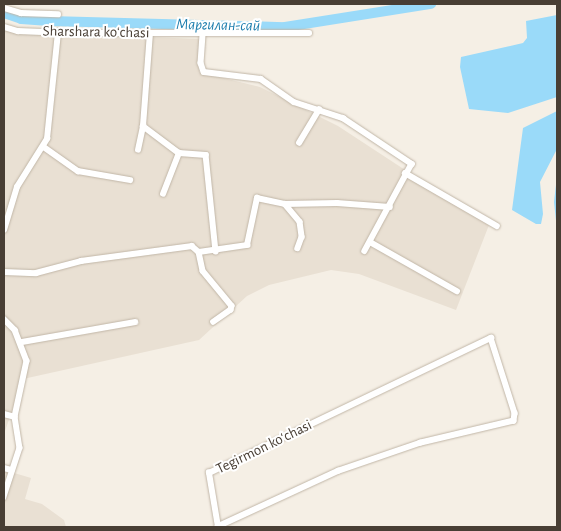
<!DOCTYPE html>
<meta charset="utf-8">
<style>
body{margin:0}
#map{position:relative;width:561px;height:531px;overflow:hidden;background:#f5efe5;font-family:"Alegreya Sans",sans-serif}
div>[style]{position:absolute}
.residential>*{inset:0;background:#e9e0d3}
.water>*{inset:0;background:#9adaf9}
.river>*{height:10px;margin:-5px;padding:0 5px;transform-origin:5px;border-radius:5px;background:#9adaf9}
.roads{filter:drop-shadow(0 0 1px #c1b6a7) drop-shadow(0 0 1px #c1b6a7)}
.minor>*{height:5.5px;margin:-2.75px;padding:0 2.75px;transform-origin:2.75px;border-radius:2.75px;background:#fff}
span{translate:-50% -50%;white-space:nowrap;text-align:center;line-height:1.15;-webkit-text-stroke:4px #fff;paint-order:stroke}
.street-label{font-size:15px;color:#483e34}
.water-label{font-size:16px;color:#1e7eae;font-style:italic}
.frame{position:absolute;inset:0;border:5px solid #483e34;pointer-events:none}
</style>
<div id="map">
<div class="residential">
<i style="clip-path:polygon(4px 29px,19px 33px,87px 30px,124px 36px,199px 39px,199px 72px,260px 87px,338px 126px,489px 225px,456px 310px,359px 274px,331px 270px,269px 285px,247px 296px,199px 340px,23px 379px,4px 434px)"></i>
<i style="clip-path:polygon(4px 470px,31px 478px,25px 499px,42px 504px,64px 520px,66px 527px,4px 527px)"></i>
</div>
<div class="water">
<i style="clip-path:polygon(557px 15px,557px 97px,508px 113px,469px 109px,460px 67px,461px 57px,523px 43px,527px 38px,526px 21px)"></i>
<i style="clip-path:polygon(557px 111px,557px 149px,540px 182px,543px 214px,541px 224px,536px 224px,512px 210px,523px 128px)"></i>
<i style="clip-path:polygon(557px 176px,557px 230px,554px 202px)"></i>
</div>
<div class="river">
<i style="left:4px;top:13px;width:18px;rotate:19deg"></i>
<i style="left:21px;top:19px;width:28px;rotate:4deg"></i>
<i style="left:49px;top:21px;width:236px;rotate:1.5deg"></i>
<i style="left:285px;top:27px;width:148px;rotate:-9deg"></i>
</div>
<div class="roads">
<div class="minor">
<i style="left:4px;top:8px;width:18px;rotate:16deg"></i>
<i style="left:21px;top:13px;width:37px;rotate:2deg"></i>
<i style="left:4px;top:27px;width:15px;rotate:16deg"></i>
<i style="left:18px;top:31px;width:49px;rotate:2.3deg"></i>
<i style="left:67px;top:33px;width:242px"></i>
<i style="left:203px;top:35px;width:28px;rotate:94deg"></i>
<i style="left:201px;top:63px;width:9px;rotate:72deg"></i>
<i style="left:204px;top:72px;width:57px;rotate:7deg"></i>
<i style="left:261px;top:79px;width:40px;rotate:34.9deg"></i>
<i style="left:294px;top:102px;width:52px;rotate:18.1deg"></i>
<i style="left:343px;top:118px;width:83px;rotate:33.7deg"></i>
<i style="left:412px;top:164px;width:99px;rotate:118.4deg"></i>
<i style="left:143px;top:126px;width:45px;rotate:36.9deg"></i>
<i style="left:179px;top:153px;width:27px;rotate:4deg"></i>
<i style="left:206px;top:155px;width:97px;rotate:84.1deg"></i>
<i style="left:299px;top:143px;width:39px;rotate:-59deg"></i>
<i style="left:44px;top:147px;width:42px;rotate:35.2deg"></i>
<i style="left:78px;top:171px;width:53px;rotate:9.8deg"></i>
<i style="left:138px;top:150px;width:25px;rotate:-78deg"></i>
<i style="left:143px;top:126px;width:93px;rotate:-85.7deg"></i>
<i style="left:405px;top:173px;width:106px;rotate:29.9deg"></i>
<i style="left:163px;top:194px;width:44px;rotate:-68.7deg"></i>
<i style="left:285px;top:204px;width:23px;rotate:50deg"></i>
<i style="left:300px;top:222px;width:15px;rotate:82deg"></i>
<i style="left:302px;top:237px;width:12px;rotate:110deg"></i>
<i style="left:4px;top:230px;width:45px;rotate:-73.2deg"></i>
<i style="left:17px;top:187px;width:57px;rotate:-58deg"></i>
<i style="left:47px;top:139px;width:108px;rotate:-84.1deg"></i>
<i style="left:370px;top:242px;width:100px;rotate:29.4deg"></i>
<i style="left:199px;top:252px;width:19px;rotate:78deg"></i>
<i style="left:203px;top:271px;width:45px;rotate:50.4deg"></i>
<i style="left:232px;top:306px;width:4px;rotate:104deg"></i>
<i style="left:231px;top:310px;width:21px;rotate:145deg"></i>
<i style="left:4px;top:272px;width:32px;rotate:2deg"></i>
<i style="left:36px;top:273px;width:47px;rotate:-14.9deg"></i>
<i style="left:81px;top:261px;width:112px;rotate:-7.7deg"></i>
<i style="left:192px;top:246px;width:9px;rotate:41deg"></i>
<i style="left:199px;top:252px;width:49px;rotate:-8.3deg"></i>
<i style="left:247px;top:245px;width:48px;rotate:-78deg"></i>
<i style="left:257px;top:198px;width:29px;rotate:12deg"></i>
<i style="left:285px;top:204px;width:52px;rotate:-1.1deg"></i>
<i style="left:337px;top:203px;width:53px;rotate:4.3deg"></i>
<i style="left:4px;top:319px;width:16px;rotate:45deg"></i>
<i style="left:15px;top:330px;width:33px;rotate:69deg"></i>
<i style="left:27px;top:361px;width:57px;rotate:102.1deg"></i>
<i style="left:15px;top:417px;width:31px;rotate:81deg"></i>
<i style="left:20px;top:448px;width:52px;rotate:108.1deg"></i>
<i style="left:491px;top:338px;width:79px;rotate:72.3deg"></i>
<i style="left:515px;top:413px;width:8px;rotate:97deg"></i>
<i style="left:514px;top:421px;width:96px;rotate:166.7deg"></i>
<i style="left:421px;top:443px;width:87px;rotate:161.1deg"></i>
<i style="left:339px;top:471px;width:133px;rotate:155.2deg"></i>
<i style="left:218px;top:527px;width:55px;rotate:-99.5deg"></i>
<i style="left:209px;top:473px;width:313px;rotate:-25.6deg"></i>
<i style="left:22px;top:342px;width:115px;rotate:-10deg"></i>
<i style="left:4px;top:414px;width:11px;rotate:15deg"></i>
<i style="left:4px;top:468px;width:8px;rotate:14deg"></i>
</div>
</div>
<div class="street-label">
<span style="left:96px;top:32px;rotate:1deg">Sharshara koʻchasi</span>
<span style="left:264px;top:447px;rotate:-26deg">Tegirmon koʻchasi</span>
</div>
<div class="water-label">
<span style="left:218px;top:25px;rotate:1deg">Маргилан-сай</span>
</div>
<div class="frame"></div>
</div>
